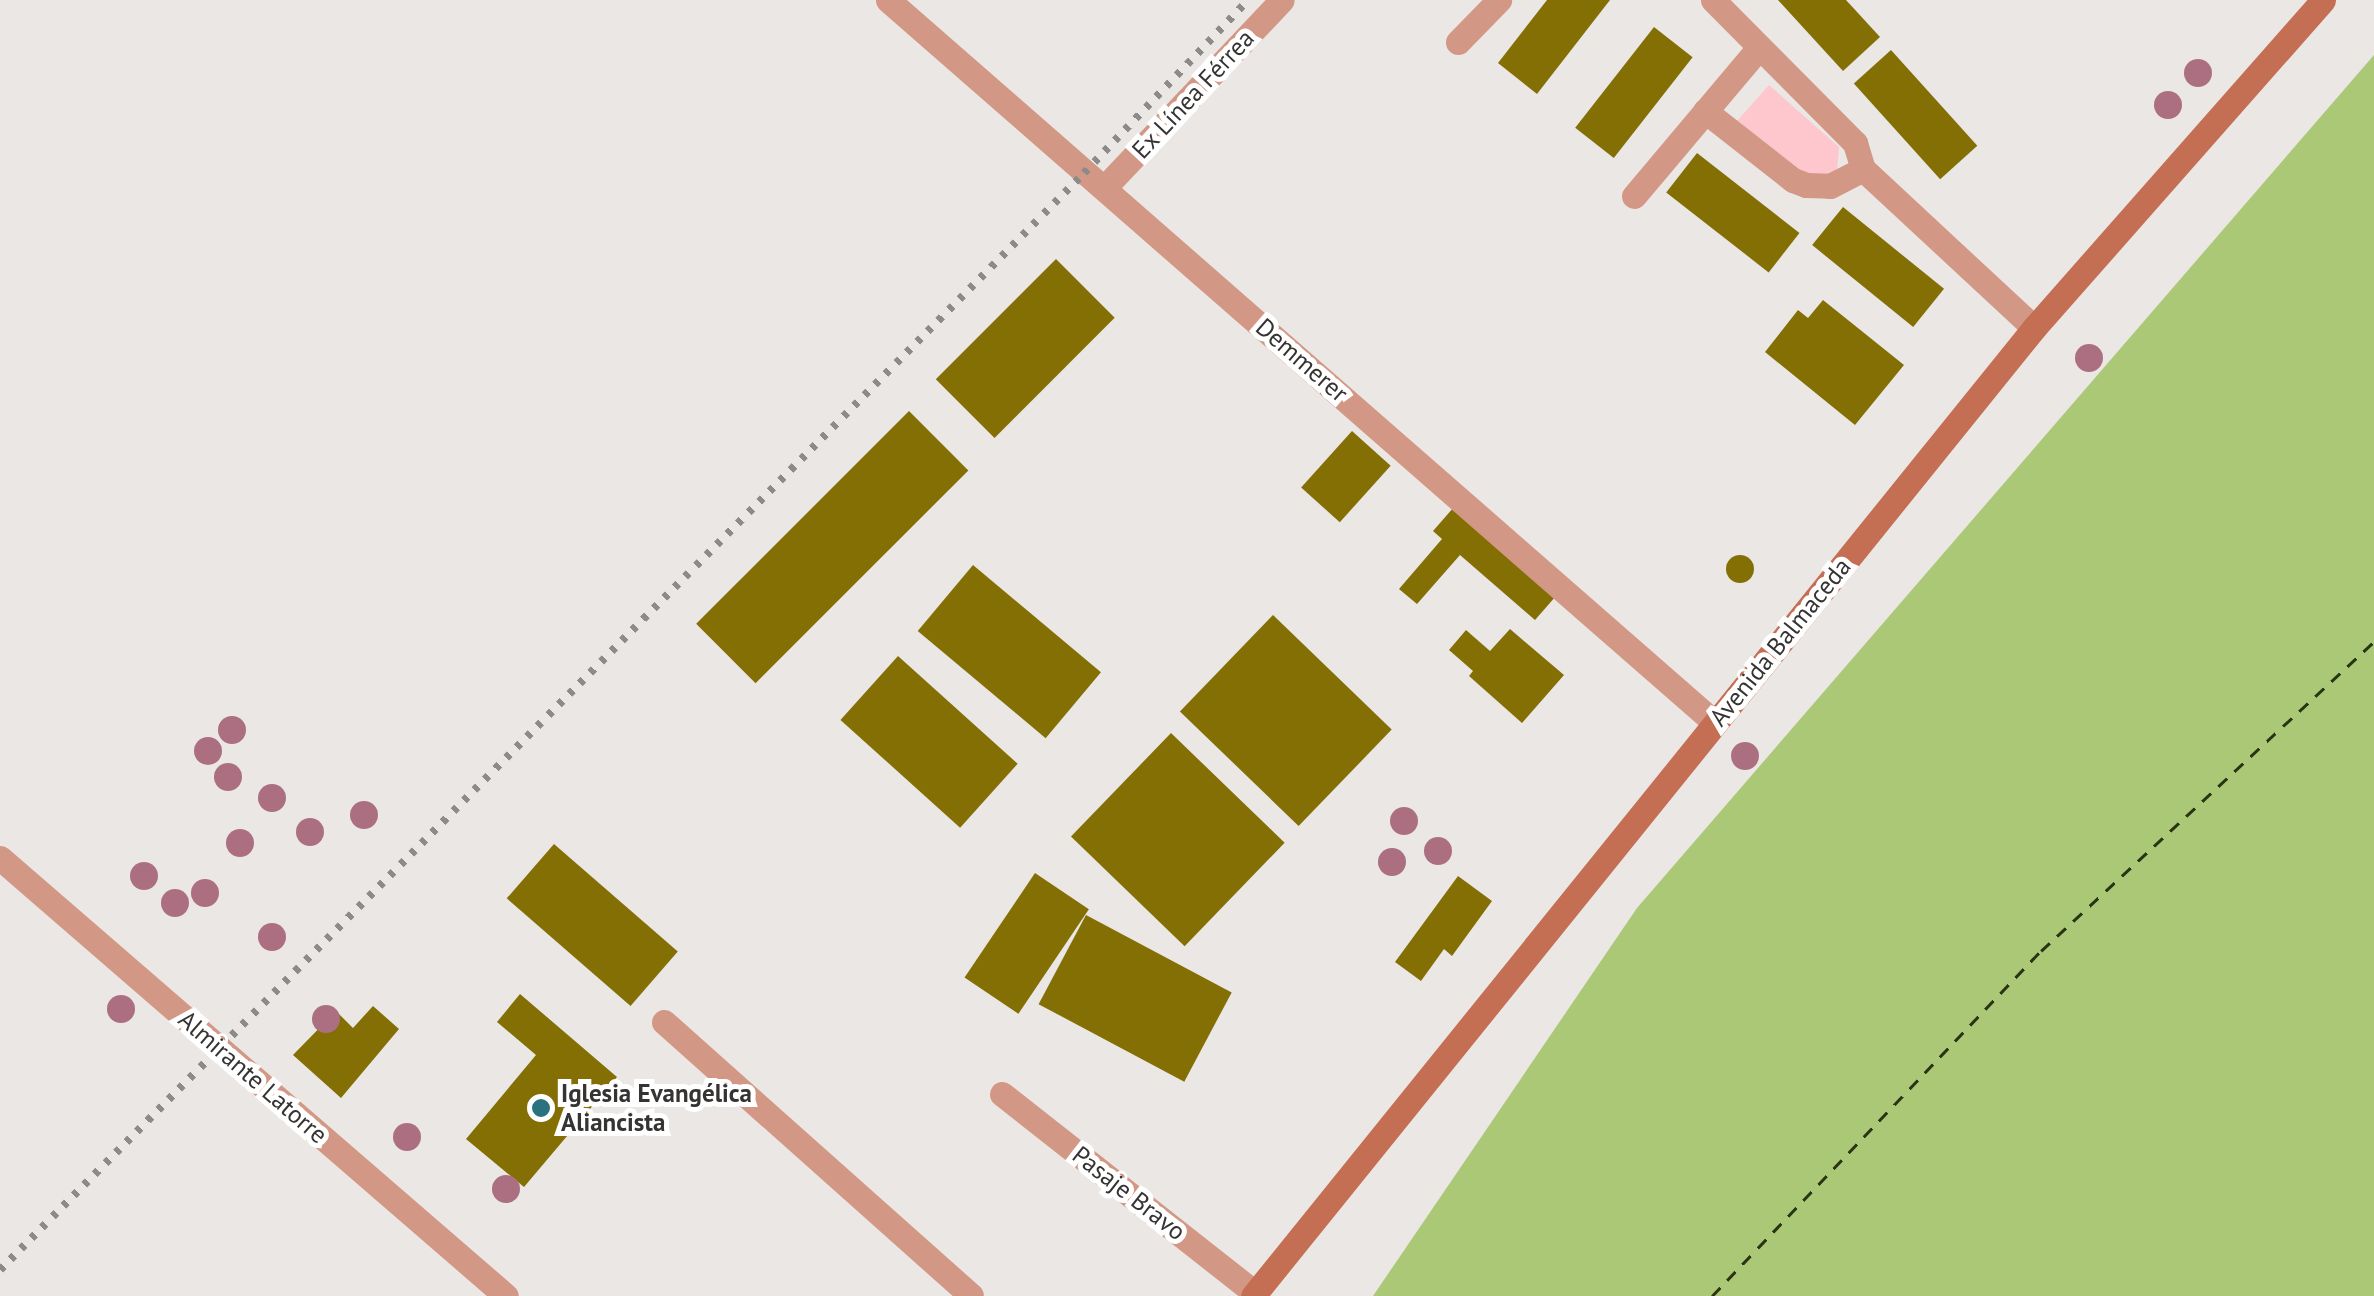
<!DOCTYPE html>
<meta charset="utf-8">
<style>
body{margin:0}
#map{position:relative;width:2374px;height:1296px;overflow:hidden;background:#eae7e5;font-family:"PT Sans",sans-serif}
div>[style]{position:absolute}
.green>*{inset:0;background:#fec7ce}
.water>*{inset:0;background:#abc877}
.ferry>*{height:2.5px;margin-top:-1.25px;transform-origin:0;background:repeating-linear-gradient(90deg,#283412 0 12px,transparent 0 22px)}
.building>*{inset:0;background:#846f05;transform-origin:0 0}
.round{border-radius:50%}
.street>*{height:25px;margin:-12.5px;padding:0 12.5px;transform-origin:12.5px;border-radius:12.5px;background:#d39885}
.secondary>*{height:25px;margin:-12.5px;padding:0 12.5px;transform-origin:12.5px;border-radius:12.5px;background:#c46e53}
.rail>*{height:8px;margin-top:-4px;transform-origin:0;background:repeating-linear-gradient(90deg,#8d8b8a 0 5px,transparent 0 15px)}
.trees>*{width:28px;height:28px;margin:-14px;border-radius:50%;background:#ac6f82}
.dots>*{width:28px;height:28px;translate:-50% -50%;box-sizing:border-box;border:5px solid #fff;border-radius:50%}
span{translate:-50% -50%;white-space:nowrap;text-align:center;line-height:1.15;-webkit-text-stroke:10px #fff;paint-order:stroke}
.street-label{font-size:25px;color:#353433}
.poi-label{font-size:25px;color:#353433;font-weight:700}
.left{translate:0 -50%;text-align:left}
</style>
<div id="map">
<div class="green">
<i style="clip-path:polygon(1769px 85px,1839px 147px,1837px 173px,1815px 181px,1737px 121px)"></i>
</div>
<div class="water">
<i style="clip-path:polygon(2374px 55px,2374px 1296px,1373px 1296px,1637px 908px)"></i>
</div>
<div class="ferry">
<i style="left:1712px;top:1296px;width:477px;rotate:-46.4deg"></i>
<i style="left:2041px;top:951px;width:454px;rotate:-42.9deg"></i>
</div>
<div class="building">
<i style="clip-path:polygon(1547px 0,1610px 0,1537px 94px,1498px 63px)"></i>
<i style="clip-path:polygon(1778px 0,1846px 0,1880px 37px,1843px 71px)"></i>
<i style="left:1654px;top:27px;width:49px;height:128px;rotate:38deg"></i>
<i style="left:1891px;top:50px;width:129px;height:50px;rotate:48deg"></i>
<i style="left:1697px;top:153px;width:130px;height:50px;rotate:38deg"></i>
<i style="left:1843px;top:207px;width:130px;height:49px;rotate:39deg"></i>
<i style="left:1056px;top:259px;width:83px;height:170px;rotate:45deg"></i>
<i style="clip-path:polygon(1823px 300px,1904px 365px,1855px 425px,1765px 352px,1798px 310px,1808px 318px)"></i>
<i style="left:909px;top:411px;width:84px;height:301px;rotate:45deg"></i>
<i style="left:1352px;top:431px;width:52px;height:76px;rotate:42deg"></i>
<i style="clip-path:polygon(1454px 507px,1556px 596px,1535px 620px,1460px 555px,1417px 604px,1399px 589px,1442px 539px,1433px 531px)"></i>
<i class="round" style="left:1726px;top:555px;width:28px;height:28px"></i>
<i style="left:973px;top:565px;width:167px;height:86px;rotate:40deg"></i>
<i style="left:1273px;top:615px;width:165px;height:134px;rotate:44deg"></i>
<i style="clip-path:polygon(1510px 629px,1564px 675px,1522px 723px,1469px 676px,1473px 671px,1449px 650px,1466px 630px,1490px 651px)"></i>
<i style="left:898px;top:656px;width:161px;height:86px;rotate:42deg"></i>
<i style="left:1171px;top:733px;width:158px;height:144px;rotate:44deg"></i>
<i style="left:554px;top:844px;width:164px;height:72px;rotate:41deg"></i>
<i style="left:1035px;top:873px;width:65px;height:126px;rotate:34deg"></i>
<i style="clip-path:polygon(1458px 876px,1492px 901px,1452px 956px,1444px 949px,1421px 981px,1395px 962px)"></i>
<i style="left:1086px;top:915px;width:165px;height:101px;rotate:28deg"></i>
<i style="clip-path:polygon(520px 994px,617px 1077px,524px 1187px,466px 1139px,536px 1055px,497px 1022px)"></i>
<i style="clip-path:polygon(373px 1006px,399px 1029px,341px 1098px,293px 1055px,336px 1011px,353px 1028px)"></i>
</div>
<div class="street">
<i style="left:888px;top:0;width:1098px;rotate:41.16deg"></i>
<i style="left:1713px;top:0;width:202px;rotate:45.2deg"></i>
<i style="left:1855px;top:143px;width:27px;rotate:73deg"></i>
<i style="left:1863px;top:169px;width:233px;rotate:42.9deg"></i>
<i style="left:1458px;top:42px;width:59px;rotate:-45.7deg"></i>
<i style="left:1705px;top:111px;width:112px;rotate:38.1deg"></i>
<i style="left:1793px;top:180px;width:14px;rotate:21deg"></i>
<i style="left:1806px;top:185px;width:24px;rotate:2deg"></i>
<i style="left:1830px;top:186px;width:37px;rotate:-27deg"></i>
<i style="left:1105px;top:187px;width:257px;rotate:-46.6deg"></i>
<i style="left:1634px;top:196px;width:192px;rotate:-49.9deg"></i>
<i style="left:0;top:858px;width:669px;rotate:40.88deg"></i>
<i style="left:664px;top:1022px;width:411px;rotate:41.7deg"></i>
<i style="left:1002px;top:1094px;width:322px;rotate:38.2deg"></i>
</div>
<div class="secondary">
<i style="left:1253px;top:1296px;width:1244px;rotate:-51.1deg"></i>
<i style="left:2034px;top:328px;width:437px;rotate:-48.6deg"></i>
</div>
<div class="rail">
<i style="left:0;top:1270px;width:1542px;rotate:-45.34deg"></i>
<i style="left:1084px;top:173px;width:238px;rotate:-46.5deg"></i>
</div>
<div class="trees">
<i style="left:2198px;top:73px"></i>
<i style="left:2168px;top:105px"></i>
<i style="left:2089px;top:358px"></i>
<i style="left:232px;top:730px"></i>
<i style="left:208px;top:751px"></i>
<i style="left:1745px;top:756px"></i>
<i style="left:228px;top:777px"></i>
<i style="left:272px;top:798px"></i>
<i style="left:364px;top:815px"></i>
<i style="left:1404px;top:821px"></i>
<i style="left:310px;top:832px"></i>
<i style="left:240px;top:843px"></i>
<i style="left:1438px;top:851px"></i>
<i style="left:1392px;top:862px"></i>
<i style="left:144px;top:876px"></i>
<i style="left:205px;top:893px"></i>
<i style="left:175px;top:903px"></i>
<i style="left:272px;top:937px"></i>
<i style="left:121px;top:1009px"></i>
<i style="left:326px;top:1019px"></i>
<i style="left:407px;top:1137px"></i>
<i style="left:506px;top:1189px"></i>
</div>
<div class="dots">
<i style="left:541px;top:1108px;background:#2b727f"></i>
</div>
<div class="street-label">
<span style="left:1193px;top:94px;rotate:-47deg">Ex Línea Férrea</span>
<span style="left:1302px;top:360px;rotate:41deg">Demmerer</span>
<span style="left:1780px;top:642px;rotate:-51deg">Avenida Balmaceda</span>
<span style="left:253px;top:1077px;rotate:41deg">Almirante Latorre</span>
<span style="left:1129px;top:1193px;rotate:38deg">Pasaje Bravo</span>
</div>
<div class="poi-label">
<span class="left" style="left:561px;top:1108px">Iglesia Evangélica<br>Aliancista</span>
</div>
</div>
